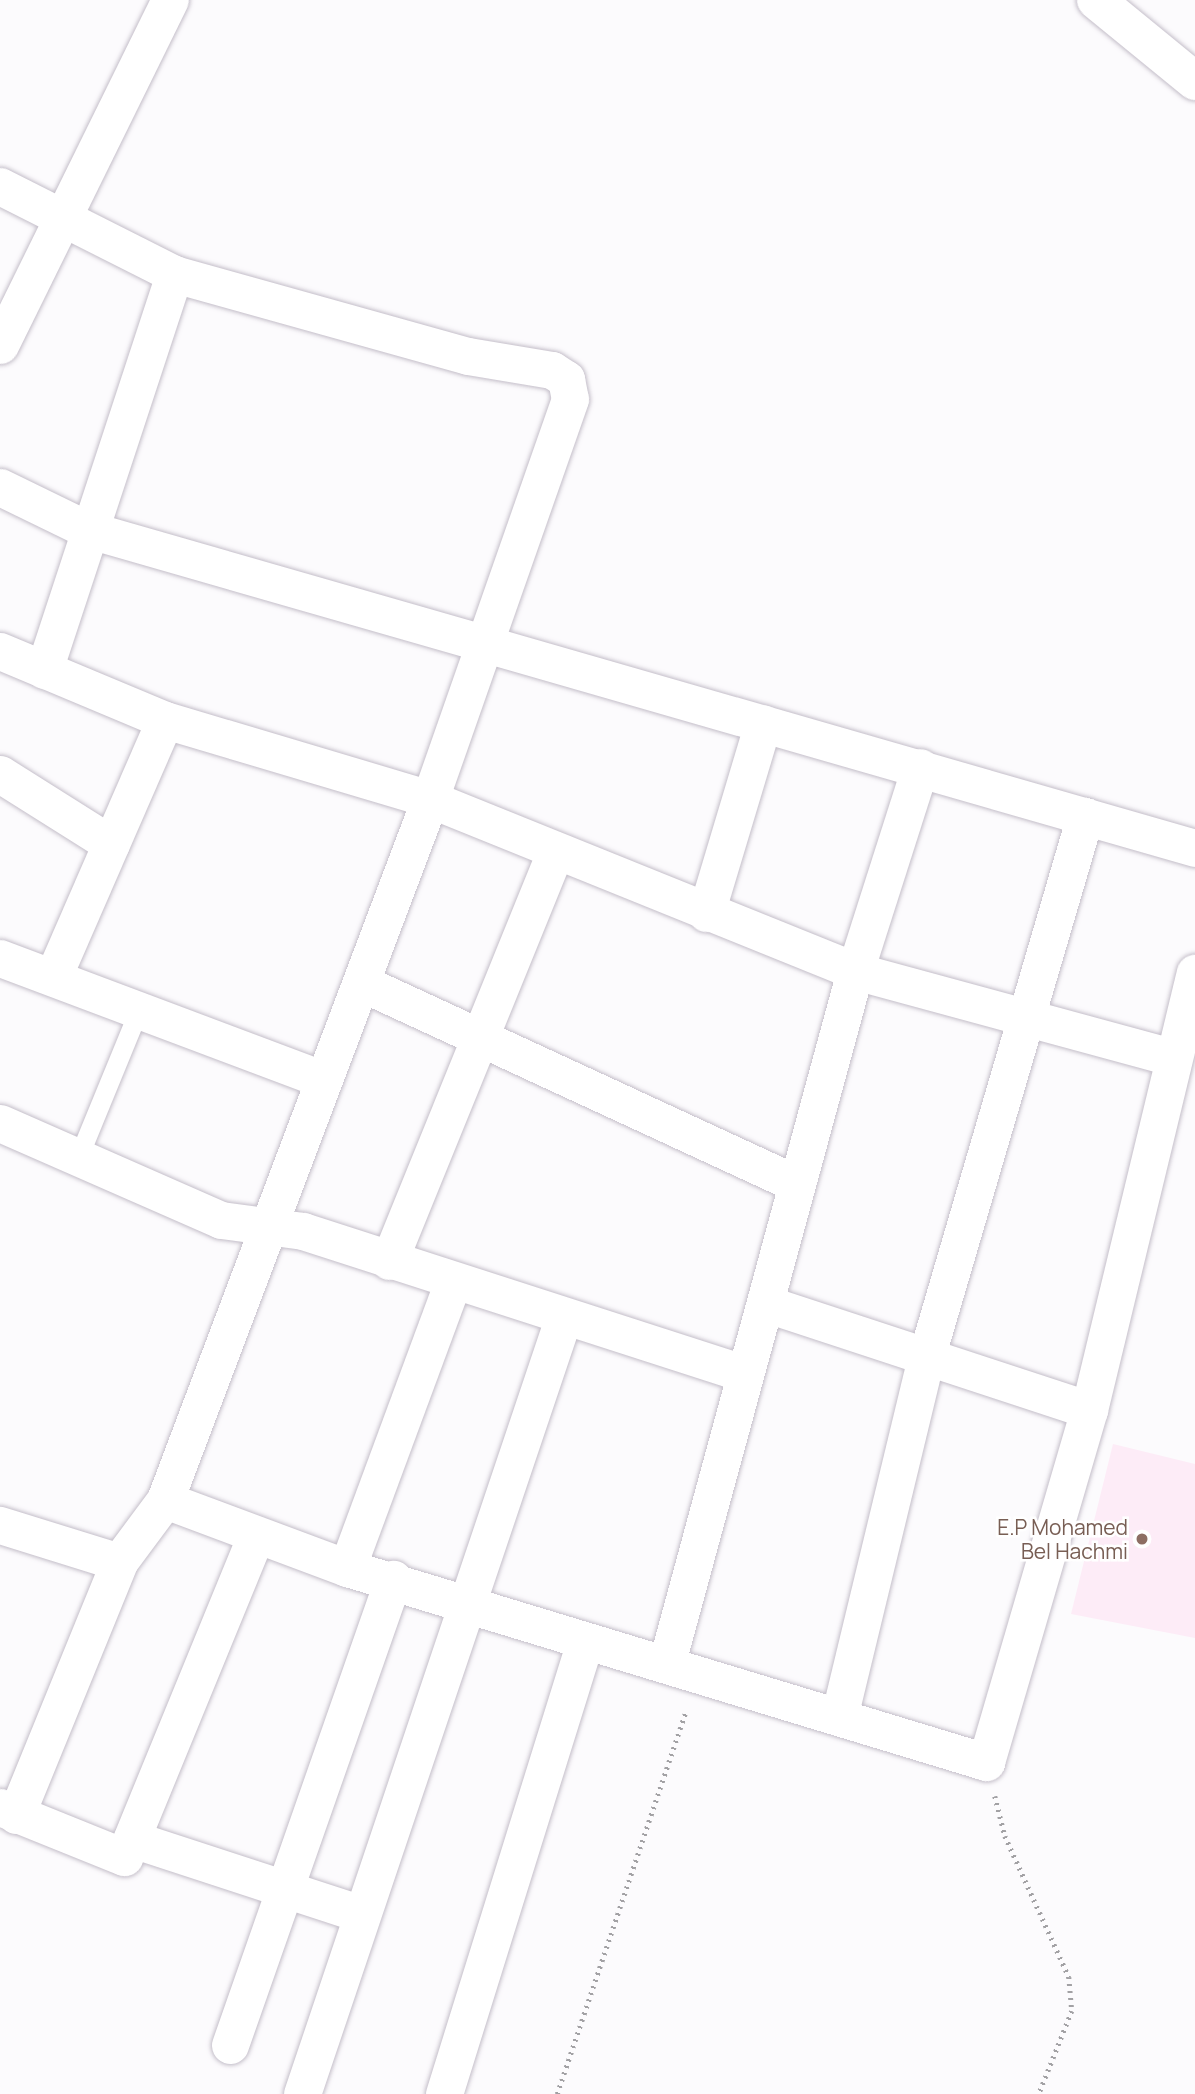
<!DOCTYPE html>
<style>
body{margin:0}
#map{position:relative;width:1195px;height:2094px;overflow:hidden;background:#fcfbfd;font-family:Manrope,sans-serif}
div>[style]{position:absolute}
.education>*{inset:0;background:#fdecf7}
.path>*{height:4.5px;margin-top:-2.25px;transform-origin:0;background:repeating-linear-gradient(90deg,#a2a1a4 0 2px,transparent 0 7px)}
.roads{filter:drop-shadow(0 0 2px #c4bec9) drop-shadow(0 0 2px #c4bec9)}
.service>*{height:19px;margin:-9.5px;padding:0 9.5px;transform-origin:9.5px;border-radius:9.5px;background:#fff}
.minor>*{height:37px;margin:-18.5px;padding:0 18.5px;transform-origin:18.5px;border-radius:18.5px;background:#fff}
.tertiary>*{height:38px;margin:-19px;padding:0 19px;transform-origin:19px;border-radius:19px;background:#fff}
.dots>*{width:19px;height:19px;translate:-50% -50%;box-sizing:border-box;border:4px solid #fff;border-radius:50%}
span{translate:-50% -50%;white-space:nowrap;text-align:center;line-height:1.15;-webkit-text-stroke:5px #fff;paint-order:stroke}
.education-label{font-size:21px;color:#785e54}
.right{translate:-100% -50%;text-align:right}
</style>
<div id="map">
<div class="education">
<i style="clip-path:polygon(1113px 1444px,1195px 1464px,1195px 1638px,1071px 1614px)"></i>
</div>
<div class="path">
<i style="left:995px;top:1796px;width:41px;rotate:76deg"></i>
<i style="left:1005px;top:1836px;width:155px;rotate:65.6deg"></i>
<i style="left:1069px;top:1977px;width:34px;rotate:85deg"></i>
<i style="left:1072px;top:2011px;width:89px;rotate:111.7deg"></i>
<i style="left:557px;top:2094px;width:405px;rotate:-71.4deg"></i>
</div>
<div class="roads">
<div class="service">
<i style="left:78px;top:1158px;width:161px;rotate:-67.7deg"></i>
</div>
<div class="minor">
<i style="left:0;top:186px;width:195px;rotate:26.8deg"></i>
<i style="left:174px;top:274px;width:305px;rotate:15.6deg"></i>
<i style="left:468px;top:356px;width:85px;rotate:9.5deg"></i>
<i style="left:552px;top:370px;width:17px;rotate:33deg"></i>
<i style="left:566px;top:379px;width:20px;rotate:79deg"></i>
<i style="left:570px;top:399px;width:424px;rotate:109.3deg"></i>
<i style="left:430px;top:799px;width:749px;rotate:110.71deg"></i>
<i style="left:165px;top:1500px;width:77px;rotate:126.6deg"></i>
<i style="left:119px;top:1562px;width:125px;rotate:-162.7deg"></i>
<i style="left:0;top:345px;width:385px;rotate:-63.8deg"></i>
<i style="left:0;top:487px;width:96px;rotate:26deg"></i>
<i style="left:86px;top:529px;width:1154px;rotate:16.05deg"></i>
<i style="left:0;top:651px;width:179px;rotate:22.7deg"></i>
<i style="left:165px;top:720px;width:277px;rotate:16.6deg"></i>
<i style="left:430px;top:799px;width:458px;rotate:22deg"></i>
<i style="left:855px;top:971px;width:327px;rotate:15.2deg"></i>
<i style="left:44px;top:670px;width:417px;rotate:-71.8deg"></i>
<i style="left:0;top:774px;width:131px;rotate:32.2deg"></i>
<i style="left:706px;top:913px;width:198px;rotate:-73.3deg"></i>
<i style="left:0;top:958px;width:341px;rotate:20.6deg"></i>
<i style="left:53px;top:977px;width:280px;rotate:-66.5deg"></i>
<i style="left:362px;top:983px;width:479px;rotate:24.8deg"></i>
<i style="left:0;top:1123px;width:241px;rotate:23.7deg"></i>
<i style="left:221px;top:1220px;width:83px;rotate:7.6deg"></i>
<i style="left:303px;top:1231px;width:462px;rotate:17.9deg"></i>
<i style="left:389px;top:1261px;width:440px;rotate:-67.9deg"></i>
<i style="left:767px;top:1304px;width:339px;rotate:18.2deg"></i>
<i style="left:165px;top:1500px;width:194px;rotate:20.5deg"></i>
<i style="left:347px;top:1568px;width:668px;rotate:16.89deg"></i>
<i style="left:986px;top:1762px;width:367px;rotate:-73.7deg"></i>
<i style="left:1089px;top:1410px;width:450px;rotate:-76.4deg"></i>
<i style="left:347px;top:1568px;width:306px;rotate:-69.7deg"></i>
<i style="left:667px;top:1662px;width:716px;rotate:-74.78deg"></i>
<i style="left:855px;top:971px;width:214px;rotate:-72.3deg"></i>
<i style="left:839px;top:1717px;width:369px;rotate:-76.4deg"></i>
<i style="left:926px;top:1358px;width:565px;rotate:-73.65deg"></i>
<i style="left:0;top:1807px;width:134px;rotate:22deg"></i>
<i style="left:124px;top:1857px;width:345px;rotate:-67.7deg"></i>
<i style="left:16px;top:1815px;width:273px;rotate:-67.8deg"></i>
<i style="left:132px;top:1839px;width:241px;rotate:18.1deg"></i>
<i style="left:230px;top:2045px;width:494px;rotate:-70.7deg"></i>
<i style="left:302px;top:2094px;width:821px;rotate:-71.39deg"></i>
<i style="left:444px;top:2094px;width:473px;rotate:-72.7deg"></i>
</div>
<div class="tertiary">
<i style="left:1096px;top:0;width:128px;rotate:39.3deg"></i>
</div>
</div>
<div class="dots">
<i style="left:1142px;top:1539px;background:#8d6e63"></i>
</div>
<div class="education-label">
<span class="right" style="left:1128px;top:1539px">E.P Mohamed<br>Bel Hachmi</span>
</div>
</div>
